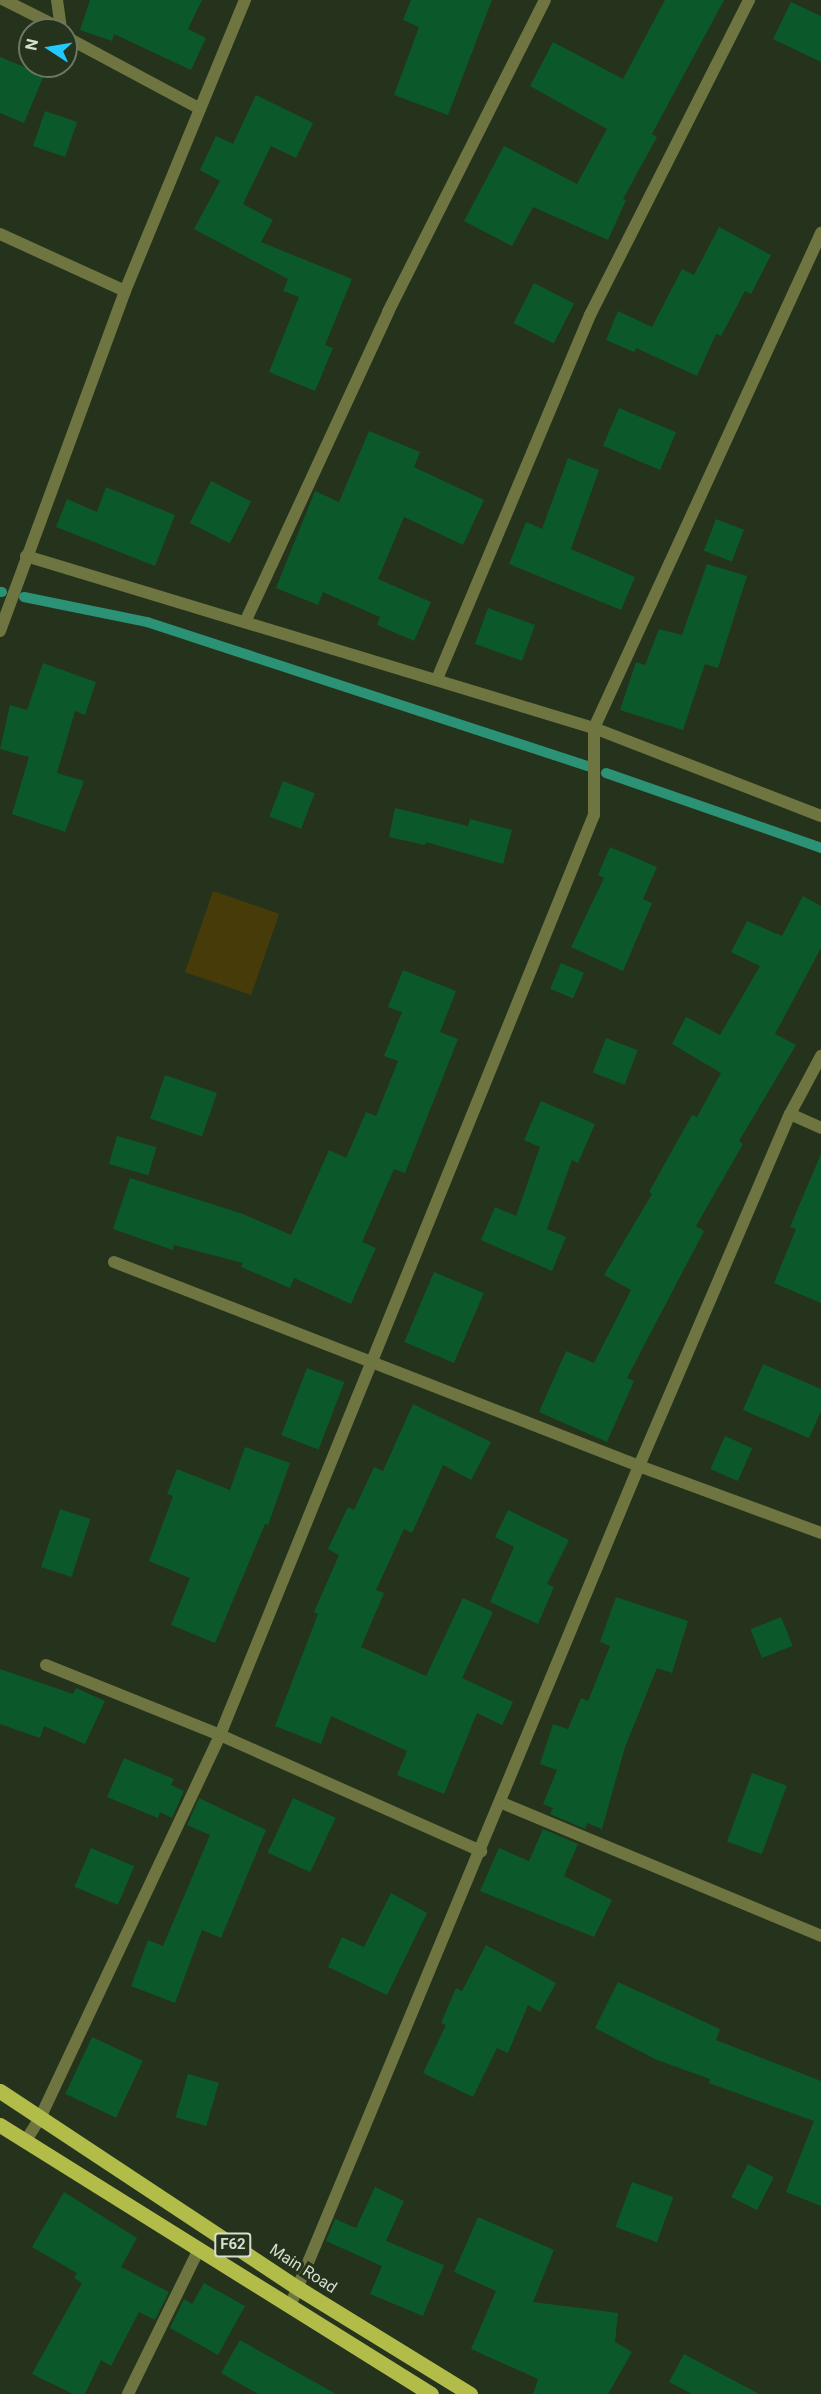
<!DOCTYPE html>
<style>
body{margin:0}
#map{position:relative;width:821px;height:2394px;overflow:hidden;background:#25321c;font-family:Roboto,sans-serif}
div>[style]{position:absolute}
.green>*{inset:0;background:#473b0a;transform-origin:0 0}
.stream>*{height:10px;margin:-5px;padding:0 5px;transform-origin:5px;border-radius:5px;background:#2b9275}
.building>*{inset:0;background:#0b592b;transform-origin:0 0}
.minor>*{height:12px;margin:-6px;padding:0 6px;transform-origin:6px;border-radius:6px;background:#6f7541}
.primary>*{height:15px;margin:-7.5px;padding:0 7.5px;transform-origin:7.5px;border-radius:7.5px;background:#b2bc48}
span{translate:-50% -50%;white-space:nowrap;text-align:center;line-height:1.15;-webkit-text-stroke:6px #25321c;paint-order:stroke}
.shield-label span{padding:2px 4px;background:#25321c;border:2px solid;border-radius:4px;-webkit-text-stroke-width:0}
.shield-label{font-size:15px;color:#d7dfd1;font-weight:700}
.street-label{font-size:16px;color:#d7dfd1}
.north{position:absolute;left:18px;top:18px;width:60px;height:60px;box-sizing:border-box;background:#25321c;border:2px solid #6c7764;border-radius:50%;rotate:282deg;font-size:16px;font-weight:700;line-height:24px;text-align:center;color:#d7dfd1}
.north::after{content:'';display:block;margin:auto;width:21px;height:27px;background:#22c9fe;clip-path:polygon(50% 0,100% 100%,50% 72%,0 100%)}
</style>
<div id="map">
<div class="green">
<i style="left:213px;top:891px;width:70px;height:86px;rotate:19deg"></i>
</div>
<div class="stream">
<i style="left:0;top:592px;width:2px"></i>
<i style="left:24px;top:597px;width:126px;rotate:11.5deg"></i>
<i style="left:147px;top:622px;width:464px;rotate:18.1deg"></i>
<i style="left:606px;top:773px;width:228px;rotate:19.2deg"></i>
</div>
<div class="building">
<i style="clip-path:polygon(90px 0,202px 0,188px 29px,206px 38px,191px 70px,114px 34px,112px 41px,80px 30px)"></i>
<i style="clip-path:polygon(411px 0,492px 0,448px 115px,394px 95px,419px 27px,403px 20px)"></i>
<i style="clip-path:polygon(665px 0,724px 0,652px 134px,657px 137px,623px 199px,626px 200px,608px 240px,533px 207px,512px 246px,464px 221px,504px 146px,577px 184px,607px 129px,530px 86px,553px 42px,623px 79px)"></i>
<i style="clip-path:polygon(791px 2px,821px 16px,821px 62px,773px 39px)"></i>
<i style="clip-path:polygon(0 57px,44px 75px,24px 123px,0 113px)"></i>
<i style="clip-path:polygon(256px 95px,313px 123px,296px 158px,271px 146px,243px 204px,273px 220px,261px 242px,352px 279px,325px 345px,333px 348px,315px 391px,269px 372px,299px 297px,283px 291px,288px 279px,194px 229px,220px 181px,200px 170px,216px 136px,233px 144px)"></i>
<i style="left:45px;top:111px;width:34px;height:37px;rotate:19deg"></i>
<i style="clip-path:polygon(719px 227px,771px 255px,751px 294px,745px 291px,721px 336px,716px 334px,697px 376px,636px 348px,634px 352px,606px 340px,618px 311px,652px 327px,682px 269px,694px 275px)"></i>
<i style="left:534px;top:283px;width:45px;height:45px;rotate:27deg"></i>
<i style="left:619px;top:408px;width:62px;height:41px;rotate:23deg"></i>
<i style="clip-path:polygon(369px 431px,420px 452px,414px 467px,484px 500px,463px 545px,404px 517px,378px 579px,431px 602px,414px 641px,377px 625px,380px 617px,323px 592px,318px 605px,276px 588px,315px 491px,339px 502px)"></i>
<i style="clip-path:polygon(568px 458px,599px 470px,571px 549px,635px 577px,621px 610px,509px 564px,526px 522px,542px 529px)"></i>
<i style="left:211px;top:481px;width:45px;height:47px;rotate:27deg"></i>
<i style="clip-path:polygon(106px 487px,175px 515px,155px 566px,56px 527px,67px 499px,97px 512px)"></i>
<i style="left:716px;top:519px;width:30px;height:34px;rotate:21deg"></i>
<i style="clip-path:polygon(707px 564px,747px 576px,718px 668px,705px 664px,683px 730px,620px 710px,636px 662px,645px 665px,659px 629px,682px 635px)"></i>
<i style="left:488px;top:608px;width:50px;height:38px;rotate:20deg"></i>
<i style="clip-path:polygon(43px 663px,96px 682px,85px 715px,75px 711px,57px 773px,84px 781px,65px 832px,12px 814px,29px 757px,0 749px,10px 705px,27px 710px)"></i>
<i style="left:283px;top:781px;width:34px;height:38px;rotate:21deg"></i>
<i style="clip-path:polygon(395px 808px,468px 826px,470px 819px,512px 830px,503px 864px,426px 842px,425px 845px,389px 837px)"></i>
<i style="clip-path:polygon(610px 847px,657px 867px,643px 899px,652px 903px,623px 971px,571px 947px,604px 878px,598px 875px)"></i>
<i style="clip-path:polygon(803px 896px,821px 906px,821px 948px,775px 1034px,796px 1045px,739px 1141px,743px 1144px,696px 1226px,704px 1231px,627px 1378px,634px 1381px,607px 1442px,539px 1412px,566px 1351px,594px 1363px,631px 1290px,604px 1275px,652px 1194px,649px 1192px,692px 1115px,697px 1117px,721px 1073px,672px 1044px,686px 1017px,720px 1035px,760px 966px,731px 952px,747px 921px,782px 936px)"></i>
<i style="left:561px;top:963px;width:25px;height:28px;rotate:23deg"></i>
<i style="clip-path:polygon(403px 970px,456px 991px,440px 1032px,458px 1039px,405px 1173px,394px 1169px,362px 1242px,376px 1248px,351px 1304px,294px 1278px,290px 1288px,241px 1267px,243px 1263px,174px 1245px,173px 1250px,113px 1229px,130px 1178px,243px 1214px,291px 1235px,329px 1150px,346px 1158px,366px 1112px,376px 1116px,398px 1061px,384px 1056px,402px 1012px,388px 1007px)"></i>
<i style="left:606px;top:1038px;width:34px;height:37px;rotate:21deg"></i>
<i style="left:165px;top:1075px;width:55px;height:46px;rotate:19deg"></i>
<i style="clip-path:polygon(541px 1101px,595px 1124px,578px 1163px,572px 1160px,547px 1229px,566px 1237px,552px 1271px,481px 1240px,495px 1207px,516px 1216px,540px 1147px,524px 1140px)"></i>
<i style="left:117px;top:1136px;width:41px;height:29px;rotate:16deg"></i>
<i style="clip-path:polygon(821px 1154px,821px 1303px,774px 1283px,796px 1229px,790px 1227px)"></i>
<i style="left:434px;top:1272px;width:54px;height:76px;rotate:23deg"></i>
<i style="clip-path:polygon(763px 1364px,821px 1389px,821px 1411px,809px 1438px,743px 1410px)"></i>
<i style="left:307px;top:1368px;width:40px;height:72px;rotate:21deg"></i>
<i style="clip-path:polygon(413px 1404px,491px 1442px,471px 1480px,443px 1465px,412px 1533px,404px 1529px,376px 1590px,384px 1593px,361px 1647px,426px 1676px,463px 1598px,493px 1612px,462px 1678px,513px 1702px,502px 1725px,477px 1713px,444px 1794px,397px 1775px,407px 1751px,331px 1716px,321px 1744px,275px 1726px,318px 1614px,314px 1612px,339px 1555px,328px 1549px,348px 1507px,354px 1510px,374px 1467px,383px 1471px)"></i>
<i style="left:725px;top:1436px;width:30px;height:36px;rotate:24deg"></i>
<i style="clip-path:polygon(245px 1447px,290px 1463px,268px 1525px,265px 1524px,215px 1643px,171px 1625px,190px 1578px,149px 1561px,173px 1496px,167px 1494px,177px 1469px,230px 1490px)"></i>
<i style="left:60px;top:1509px;width:32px;height:61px;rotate:18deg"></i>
<i style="clip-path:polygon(508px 1510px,569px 1540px,547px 1584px,554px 1587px,538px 1624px,490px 1602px,514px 1547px,495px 1537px)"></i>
<i style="clip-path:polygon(616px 1597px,688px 1621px,672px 1673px,657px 1668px,625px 1747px,602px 1829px,587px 1823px,585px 1829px,550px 1814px,553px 1808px,543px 1804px,557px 1770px,540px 1764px,553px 1724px,568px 1729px,581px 1698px,588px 1701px,610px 1646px,600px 1642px)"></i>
<i style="left:781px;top:1617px;width:31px;height:33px;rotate:68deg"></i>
<i style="clip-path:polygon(0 1669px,73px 1694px,76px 1688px,105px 1701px,85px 1744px,44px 1726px,40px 1738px,0 1724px)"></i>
<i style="clip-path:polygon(124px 1758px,174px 1779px,171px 1785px,184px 1791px,172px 1818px,160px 1812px,158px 1818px,107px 1797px)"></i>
<i style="left:752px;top:1773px;width:37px;height:73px;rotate:20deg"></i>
<i style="clip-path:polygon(199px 1798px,266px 1830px,221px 1938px,202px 1930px,175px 2003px,131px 1986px,148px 1940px,163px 1946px,210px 1835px,187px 1825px)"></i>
<i style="left:293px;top:1798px;width:47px;height:60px;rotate:25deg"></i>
<i style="clip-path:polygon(543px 1829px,578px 1844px,564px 1876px,612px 1900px,594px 1937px,480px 1891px,499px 1848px,529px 1861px)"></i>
<i style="left:91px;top:1848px;width:47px;height:42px;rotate:23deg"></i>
<i style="clip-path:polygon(391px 1893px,427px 1913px,387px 1995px,328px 1967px,342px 1937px,364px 1947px)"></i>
<i style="clip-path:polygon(486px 1945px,556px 1983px,540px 2012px,528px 2005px,508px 2053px,497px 2048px,473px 2097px,423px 2073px,446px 2025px,441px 2023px,456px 1988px,462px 1991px)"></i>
<i style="clip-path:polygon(618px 1982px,720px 2029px,716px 2040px,821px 2081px,821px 2206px,786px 2192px,814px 2121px,709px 2083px,710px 2079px,657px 2060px,595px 2028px)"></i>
<i style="left:92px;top:2037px;width:56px;height:63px;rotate:25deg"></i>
<i style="left:188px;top:2074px;width:32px;height:45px;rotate:16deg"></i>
<i style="left:748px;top:2164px;width:29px;height:37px;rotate:27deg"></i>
<i style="left:632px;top:2182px;width:44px;height:48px;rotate:20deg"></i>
<i style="clip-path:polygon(375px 2187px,404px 2201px,386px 2241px,444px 2265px,423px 2316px,370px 2294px,382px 2266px,326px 2241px,335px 2219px,356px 2228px)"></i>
<i style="clip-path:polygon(64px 2192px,137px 2238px,121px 2267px,169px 2292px,155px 2320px,139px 2312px,111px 2366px,101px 2360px,85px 2394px,73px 2394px,32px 2374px,82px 2283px,74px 2278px,77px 2273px,32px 2247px)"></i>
<i style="clip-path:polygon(478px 2217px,554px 2250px,533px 2302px,618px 2313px,615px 2342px,632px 2352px,608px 2394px,533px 2394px,538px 2379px,471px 2349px,496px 2291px,454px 2272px)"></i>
<i style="clip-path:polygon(204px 2283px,245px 2306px,218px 2355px,170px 2328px,184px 2299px,192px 2304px)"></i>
<i style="clip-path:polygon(240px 2340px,336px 2394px,258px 2394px,221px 2373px)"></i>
<i style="clip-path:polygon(684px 2354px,759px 2394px,692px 2394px,669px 2382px)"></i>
</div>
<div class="minor">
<i style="left:4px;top:0;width:60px;rotate:26.6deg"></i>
<i style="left:57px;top:0;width:30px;rotate:82deg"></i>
<i style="left:66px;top:37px;width:152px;rotate:28.2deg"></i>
<i style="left:0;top:234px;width:137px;rotate:24.5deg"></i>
<i style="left:26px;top:556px;width:593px;rotate:16.85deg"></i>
<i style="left:594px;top:728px;width:243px;rotate:21.2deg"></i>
<i style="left:246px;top:620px;width:339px;rotate:-65.2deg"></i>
<i style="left:388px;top:312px;width:349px;rotate:-63.3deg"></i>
<i style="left:0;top:631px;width:362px;rotate:-69.8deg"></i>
<i style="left:125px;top:291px;width:315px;rotate:-67.6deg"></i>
<i style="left:437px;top:679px;width:395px;rotate:-67.2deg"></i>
<i style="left:590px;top:315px;width:353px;rotate:-63.2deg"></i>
<i style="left:790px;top:1114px;width:34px;rotate:24deg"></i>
<i style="left:114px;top:1262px;width:563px;rotate:21.23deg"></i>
<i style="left:639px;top:1466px;width:194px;rotate:20.2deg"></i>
<i style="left:46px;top:1665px;width:188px;rotate:21.9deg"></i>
<i style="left:220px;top:1735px;width:286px;rotate:24deg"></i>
<i style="left:502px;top:1803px;width:346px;rotate:22.6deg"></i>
<i style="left:25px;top:2142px;width:28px;rotate:-58deg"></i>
<i style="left:40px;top:2118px;width:423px;rotate:-64.8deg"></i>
<i style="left:220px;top:1735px;width:993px;rotate:-67.88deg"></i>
<i style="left:594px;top:815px;width:87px;rotate:-90deg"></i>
<i style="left:594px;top:728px;width:545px;rotate:-65.36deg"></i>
<i style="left:290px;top:2306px;width:910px;rotate:-67.44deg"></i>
<i style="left:639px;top:1466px;width:383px;rotate:-66.8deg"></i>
<i style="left:790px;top:1114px;width:66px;rotate:-61.9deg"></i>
<i style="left:128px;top:2394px;width:161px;rotate:-63.9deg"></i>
</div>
<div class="primary">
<i style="left:0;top:2091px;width:357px;rotate:33.5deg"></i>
<i style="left:298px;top:2288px;width:202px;rotate:31.6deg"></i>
<i style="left:0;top:2125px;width:508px;rotate:31.97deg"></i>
</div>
<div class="shield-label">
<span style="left:233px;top:2245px">F62</span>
</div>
<div class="street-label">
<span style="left:303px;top:2269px;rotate:33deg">Main Road</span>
</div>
<div class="north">N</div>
</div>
